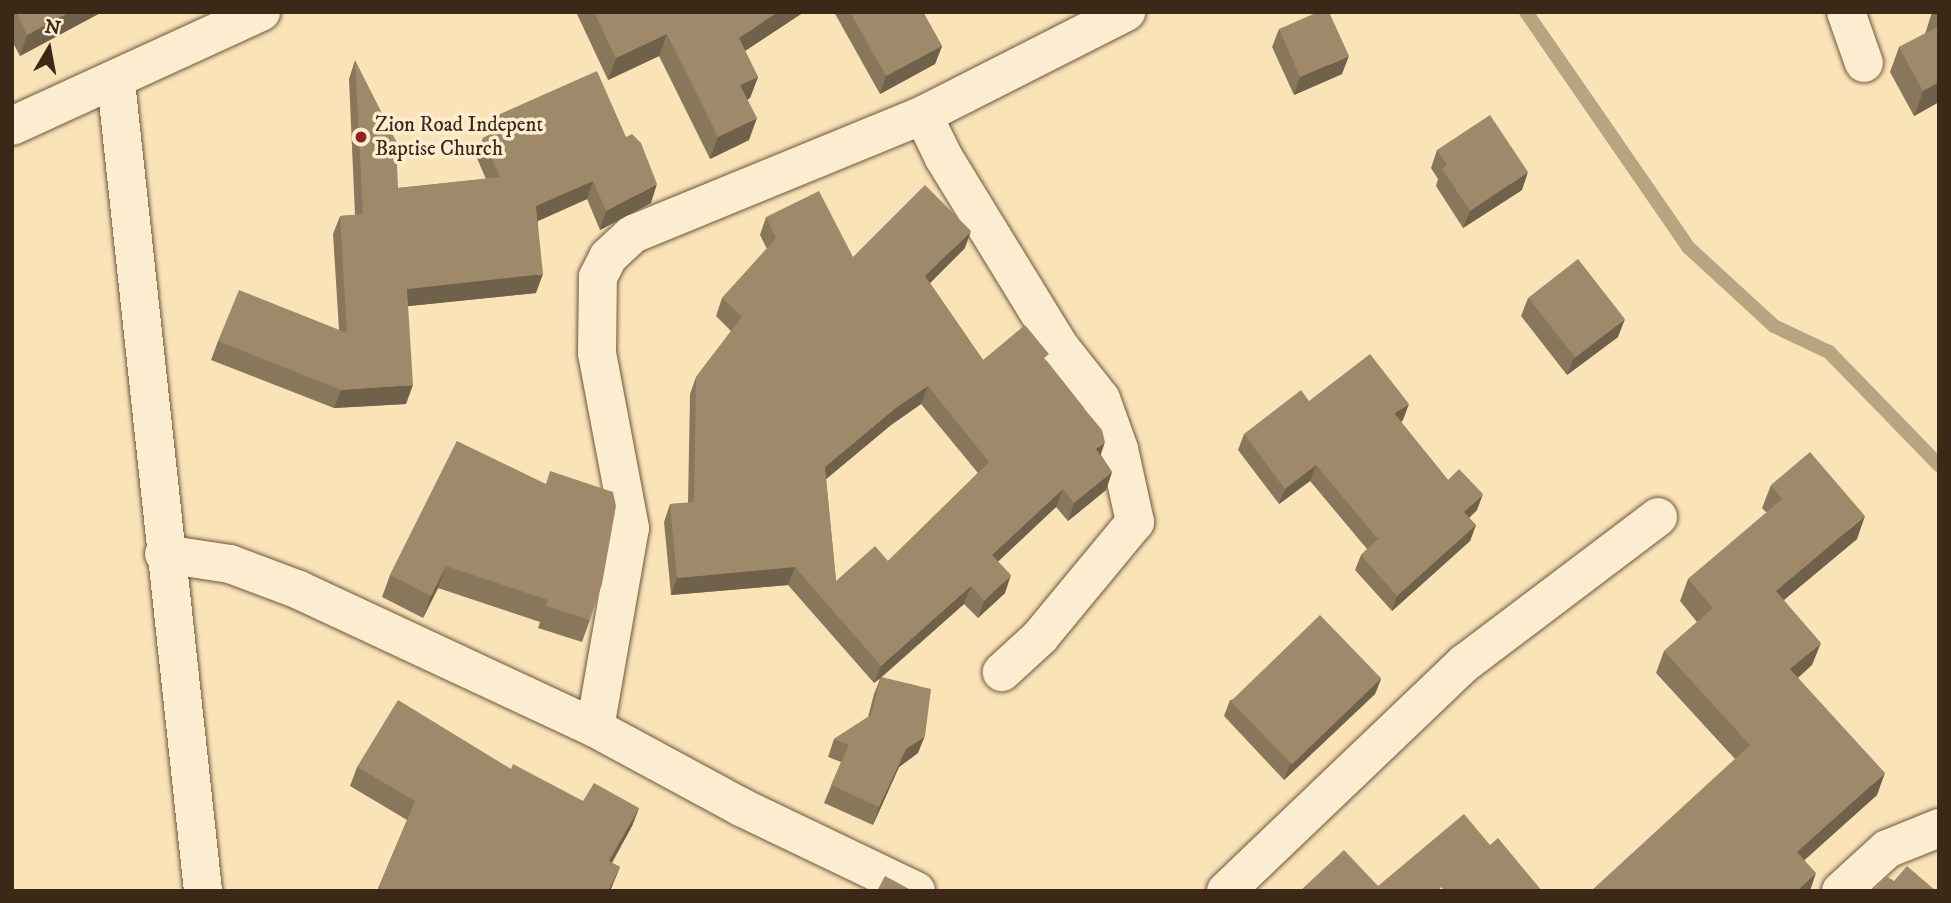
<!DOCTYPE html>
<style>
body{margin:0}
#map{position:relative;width:1951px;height:903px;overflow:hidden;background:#fae4b7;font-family:"IM FELL DW Pica",serif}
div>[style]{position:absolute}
.stream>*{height:14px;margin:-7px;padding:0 7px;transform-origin:7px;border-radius:7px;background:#b9a481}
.roads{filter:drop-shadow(0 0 2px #6b573f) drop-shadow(0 0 2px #6b573f)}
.street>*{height:38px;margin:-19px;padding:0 19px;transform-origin:19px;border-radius:19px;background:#fcedd0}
.wall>*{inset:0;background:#88775b}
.shaded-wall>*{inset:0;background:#6f614a}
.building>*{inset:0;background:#9e8a6a;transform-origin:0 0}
.dots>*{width:19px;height:19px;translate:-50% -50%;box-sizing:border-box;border:4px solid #fcedd0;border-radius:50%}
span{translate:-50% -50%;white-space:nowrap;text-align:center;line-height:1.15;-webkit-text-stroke:7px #fcedd0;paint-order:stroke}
.poi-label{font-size:21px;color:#3b2817}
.left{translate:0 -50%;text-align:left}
.frame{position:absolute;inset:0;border:14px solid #3b2817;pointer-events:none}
.north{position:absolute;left:14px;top:14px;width:70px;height:70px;-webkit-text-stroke:5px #fcedd0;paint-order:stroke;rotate:10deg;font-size:19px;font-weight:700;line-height:28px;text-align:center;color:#3b2817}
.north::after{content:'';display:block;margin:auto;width:24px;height:32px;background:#3b2817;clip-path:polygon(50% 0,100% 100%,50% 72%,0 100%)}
</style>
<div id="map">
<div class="stream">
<i style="left:1526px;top:12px;width:285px;rotate:55.4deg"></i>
<i style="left:1688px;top:247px;width:117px;rotate:42.6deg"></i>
<i style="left:1774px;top:326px;width:61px;rotate:25.3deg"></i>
<i style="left:1829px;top:352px;width:158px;rotate:45.8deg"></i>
</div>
<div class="roads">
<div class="street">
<i style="left:1846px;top:12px;width:54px;rotate:70.6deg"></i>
<i style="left:116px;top:82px;width:814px;rotate:83.86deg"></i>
<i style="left:923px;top:115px;width:228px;rotate:-26.9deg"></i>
<i style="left:12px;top:126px;width:274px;rotate:-24.6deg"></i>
<i style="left:164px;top:554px;width:67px;rotate:8.6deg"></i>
<i style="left:230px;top:564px;width:74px;rotate:20.6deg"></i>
<i style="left:299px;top:590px;width:327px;rotate:25deg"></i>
<i style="left:595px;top:728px;width:166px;rotate:28.4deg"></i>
<i style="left:741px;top:807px;width:194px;rotate:25.6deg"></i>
<i style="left:595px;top:728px;width:203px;rotate:-80.1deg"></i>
<i style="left:630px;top:528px;width:177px;rotate:-100.7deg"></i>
<i style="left:597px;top:354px;width:77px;rotate:-89.3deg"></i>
<i style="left:598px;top:277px;width:22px;rotate:-63deg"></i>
<i style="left:608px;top:257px;width:34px;rotate:-43deg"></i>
<i style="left:633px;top:234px;width:313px;rotate:-22.3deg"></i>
<i style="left:923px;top:115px;width:48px;rotate:64deg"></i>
<i style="left:944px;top:158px;width:222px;rotate:58.5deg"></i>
<i style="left:1060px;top:347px;width:66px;rotate:51.7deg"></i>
<i style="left:1101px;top:399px;width:53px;rotate:70.2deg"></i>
<i style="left:1119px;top:449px;width:75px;rotate:77.6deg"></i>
<i style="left:1135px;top:522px;width:149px;rotate:129.6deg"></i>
<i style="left:1040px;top:637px;width:52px;rotate:137.4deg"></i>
<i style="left:1226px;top:891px;width:330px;rotate:-43.7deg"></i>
<i style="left:1465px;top:663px;width:242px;rotate:-37.1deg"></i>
<i style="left:1841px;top:891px;width:62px;rotate:-42.4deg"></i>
<i style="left:1887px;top:849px;width:56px;rotate:-22deg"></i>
</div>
</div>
<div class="wall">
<i style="clip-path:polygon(12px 12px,102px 12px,20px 56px,12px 41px)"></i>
<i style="clip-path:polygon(576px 12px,804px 12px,745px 51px,758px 77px,750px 98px,748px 99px,749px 140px,710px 159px,659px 56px,608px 80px)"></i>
<i style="clip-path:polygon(834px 12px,923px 12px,942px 46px,935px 64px,880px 94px)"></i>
<i style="clip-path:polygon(1932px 12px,1939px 12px,1939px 102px,1914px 116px,1890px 72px,1899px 47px,1925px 34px)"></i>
<i style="clip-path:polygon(1279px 29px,1342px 74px,1294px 95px,1272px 47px)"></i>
<i style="clip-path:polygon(355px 60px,398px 188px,486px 179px,476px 156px,483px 138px,493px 133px,500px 114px,651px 203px,600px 230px,587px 199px,538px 221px,536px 293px,408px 306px,406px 404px,334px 408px,211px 360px,218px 341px,339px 330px,333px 234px,340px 216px,355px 215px,349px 79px)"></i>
<i style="clip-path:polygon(1437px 150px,1522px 190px,1463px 228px,1436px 186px,1438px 179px,1431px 168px)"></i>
<i style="clip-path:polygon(evenodd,766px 217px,853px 257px,965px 248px,930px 283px,983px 360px,1046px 362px,1101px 455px,1112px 472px,1106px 490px,1068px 521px,1056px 507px,998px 561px,1005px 593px,978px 618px,964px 604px,882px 677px,918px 753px,899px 767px,873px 825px,824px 803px,841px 762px,828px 757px,834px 739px,868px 717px,874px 694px,880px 679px,874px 683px,788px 585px,671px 595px,664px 522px,670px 504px,688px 503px,690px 394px,696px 377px,731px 331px,716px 316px,722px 298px,767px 249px,760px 235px,766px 217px,921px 404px,978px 473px,888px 561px,836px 581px,826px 479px,891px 425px,921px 404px)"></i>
<i style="clip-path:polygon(1528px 298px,1618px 337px,1567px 375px,1521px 316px)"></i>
<i style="clip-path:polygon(1309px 401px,1403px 420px,1401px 422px,1448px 480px,1477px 510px,1469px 518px,1476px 525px,1470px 541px,1392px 611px,1355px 570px,1361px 555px,1367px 549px,1310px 481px,1279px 504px,1238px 450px,1244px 434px)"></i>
<i style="clip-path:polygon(457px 441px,590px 620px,582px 642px,538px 628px,540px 622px,438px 588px,423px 618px,382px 597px,390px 575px)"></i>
<i style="clip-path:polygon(1771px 485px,1857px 539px,1784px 600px,1812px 665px,1798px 678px,1877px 795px,1804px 860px,1735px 759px,1656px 673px,1664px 651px,1697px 622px,1680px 601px,1688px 579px,1767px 513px,1762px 508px)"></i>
<i style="clip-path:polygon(1381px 679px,1375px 694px,1284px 780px,1224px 716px,1230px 700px)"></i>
<i style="clip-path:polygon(357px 767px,511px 769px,583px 801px,639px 808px,632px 826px,612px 863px,620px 867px,610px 891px,377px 891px,407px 820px,350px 786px)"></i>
</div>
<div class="shaded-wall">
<i style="clip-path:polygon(70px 12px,102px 12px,20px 56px,27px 35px)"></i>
<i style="clip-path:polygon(778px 12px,804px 12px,731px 60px,739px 38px)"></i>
<i style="clip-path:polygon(667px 34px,659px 56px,608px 80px,616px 58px)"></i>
<i style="clip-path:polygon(942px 46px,935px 64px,880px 94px,886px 76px)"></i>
<i style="clip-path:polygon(1349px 56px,1342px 74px,1294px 95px,1300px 77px)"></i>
<i style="clip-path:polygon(758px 77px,750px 98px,733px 106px,740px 85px)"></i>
<i style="clip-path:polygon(1939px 82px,1939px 102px,1914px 116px,1923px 91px)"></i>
<i style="clip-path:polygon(757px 118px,749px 140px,710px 159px,718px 137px)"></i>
<i style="clip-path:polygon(1528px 172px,1522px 190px,1463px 228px,1470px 211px)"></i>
<i style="clip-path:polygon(593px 181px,587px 199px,529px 225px,536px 206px)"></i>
<i style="clip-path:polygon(657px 184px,651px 203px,600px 230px,606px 211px)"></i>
<i style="clip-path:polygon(971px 231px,965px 248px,919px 294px,925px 276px)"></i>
<i style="clip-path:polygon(543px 274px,536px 293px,400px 307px,407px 289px)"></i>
<i style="clip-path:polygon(1625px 319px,1618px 337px,1567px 375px,1574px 358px)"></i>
<i style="clip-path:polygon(413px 385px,406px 404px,334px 408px,341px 390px)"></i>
<i style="clip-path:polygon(928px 386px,921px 404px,891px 425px,819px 485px,825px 467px,897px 407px)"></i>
<i style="clip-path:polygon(1409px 404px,1403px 420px,1388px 429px,1394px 413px)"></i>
<i style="clip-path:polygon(1105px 442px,1099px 460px,1096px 449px)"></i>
<i style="clip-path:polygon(1316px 465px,1310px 481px,1279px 504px,1285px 489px)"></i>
<i style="clip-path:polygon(1112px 472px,1106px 490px,1068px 521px,1074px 503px)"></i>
<i style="clip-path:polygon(1063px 489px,1056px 507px,986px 573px,992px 555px)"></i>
<i style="clip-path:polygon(1483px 494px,1477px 510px,1458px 528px,1464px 512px)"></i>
<i style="clip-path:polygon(1865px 516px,1857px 539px,1768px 613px,1776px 591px)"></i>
<i style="clip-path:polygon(1476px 525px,1470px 541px,1392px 611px,1397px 596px)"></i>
<i style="clip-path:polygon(446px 566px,438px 588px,423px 618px,431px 596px)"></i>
<i style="clip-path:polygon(795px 567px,788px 585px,671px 595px,677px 578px)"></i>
<i style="clip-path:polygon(1011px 575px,1005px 593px,978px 618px,984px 601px)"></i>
<i style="clip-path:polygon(971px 586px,964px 604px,874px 683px,881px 666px)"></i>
<i style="clip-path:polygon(1821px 643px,1812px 665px,1781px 691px,1790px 669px)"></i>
<i style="clip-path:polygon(1381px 679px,1375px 694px,1284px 780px,1290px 764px)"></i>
<i style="clip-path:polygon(925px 736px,918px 753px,899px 767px,873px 825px,879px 807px,906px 749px)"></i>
<i style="clip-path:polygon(1885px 773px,1877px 795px,1789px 874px,1797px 852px)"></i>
<i style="clip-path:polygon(639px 808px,632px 826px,602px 880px,609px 861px)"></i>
<i style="clip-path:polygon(620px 867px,610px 891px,608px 891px)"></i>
<i style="clip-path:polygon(1816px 873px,1810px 891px,1796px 891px)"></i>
</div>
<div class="building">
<i style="clip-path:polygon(16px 12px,70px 12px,27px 35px)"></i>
<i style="clip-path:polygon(594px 12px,778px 12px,739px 38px,758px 77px,740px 85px,757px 118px,718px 137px,667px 34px,616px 58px)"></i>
<i style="clip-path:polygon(850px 12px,923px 12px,942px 46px,886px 76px)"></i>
<i style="clip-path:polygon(1318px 12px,1329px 12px,1349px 56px,1300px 77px,1279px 29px)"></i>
<i style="clip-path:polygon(1939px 26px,1939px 82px,1923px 91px,1899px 47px)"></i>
<i style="clip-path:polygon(355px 60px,396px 141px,398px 188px,500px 177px,483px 138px,506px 127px,500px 114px,597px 71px,626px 137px,632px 134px,641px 143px,657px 184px,606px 211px,593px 181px,536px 206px,543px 274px,407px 289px,413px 385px,341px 390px,218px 341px,239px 290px,347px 333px,340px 216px,363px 214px)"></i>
<i style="clip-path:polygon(1490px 115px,1528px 172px,1470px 211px,1442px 169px,1447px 165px,1437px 150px)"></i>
<i style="clip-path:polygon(evenodd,925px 185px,971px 231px,925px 276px,983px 360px,1025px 325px,1049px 354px,1043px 359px,1102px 430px,1105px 442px,1096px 449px,1112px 472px,1074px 503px,1063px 489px,992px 555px,1011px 575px,984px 601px,971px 586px,881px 666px,795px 567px,677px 578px,670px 504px,694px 502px,696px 377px,742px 317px,722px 298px,776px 238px,766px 217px,819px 191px,853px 257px,925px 185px,928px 386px,989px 462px,888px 561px,875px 546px,836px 581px,825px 467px,897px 407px,928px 386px)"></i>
<i style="left:1578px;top:259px;width:76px;height:63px;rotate:52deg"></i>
<i style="clip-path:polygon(1370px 354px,1409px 404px,1394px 413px,1448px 480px,1459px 469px,1483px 494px,1464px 512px,1476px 525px,1397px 596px,1361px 555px,1378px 539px,1316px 465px,1285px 489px,1244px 434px,1301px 390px,1309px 401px)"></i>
<i style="clip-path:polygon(457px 441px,546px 484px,550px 471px,613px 492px,616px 506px,602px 584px,590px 620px,546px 606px,548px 600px,446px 566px,431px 596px,390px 575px)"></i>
<i style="clip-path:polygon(1810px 452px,1865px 516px,1776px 591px,1821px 643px,1790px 669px,1885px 773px,1797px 852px,1816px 873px,1796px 891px,1591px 891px,1750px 745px,1664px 651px,1713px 608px,1688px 579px,1782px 499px,1771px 485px)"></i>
<i style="left:1320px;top:615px;width:88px;height:124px;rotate:46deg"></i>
<i style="clip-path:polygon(881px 677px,931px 689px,925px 736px,906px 749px,879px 807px,831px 785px,849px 745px,834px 739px,871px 715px)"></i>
<i style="clip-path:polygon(398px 700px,511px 769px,513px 764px,583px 801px,594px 783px,639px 808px,609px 861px,620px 867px,608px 891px,377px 891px,415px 801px,357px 767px)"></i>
<i style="clip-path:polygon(1464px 814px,1490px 845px,1498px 838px,1542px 891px,1444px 891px,1441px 887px,1438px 891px,1301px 890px,1344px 850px,1378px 886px)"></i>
<i style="clip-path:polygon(1907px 866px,1936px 891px,1873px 891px,1886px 876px,1894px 881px)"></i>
<i style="clip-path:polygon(885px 876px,913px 891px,877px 891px)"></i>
</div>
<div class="dots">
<i style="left:361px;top:137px;background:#8f2418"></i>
</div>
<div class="poi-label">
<span class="left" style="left:375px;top:137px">Zion Road Indepent<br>Baptise Church</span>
</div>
<div class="frame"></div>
<div class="north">N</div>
</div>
